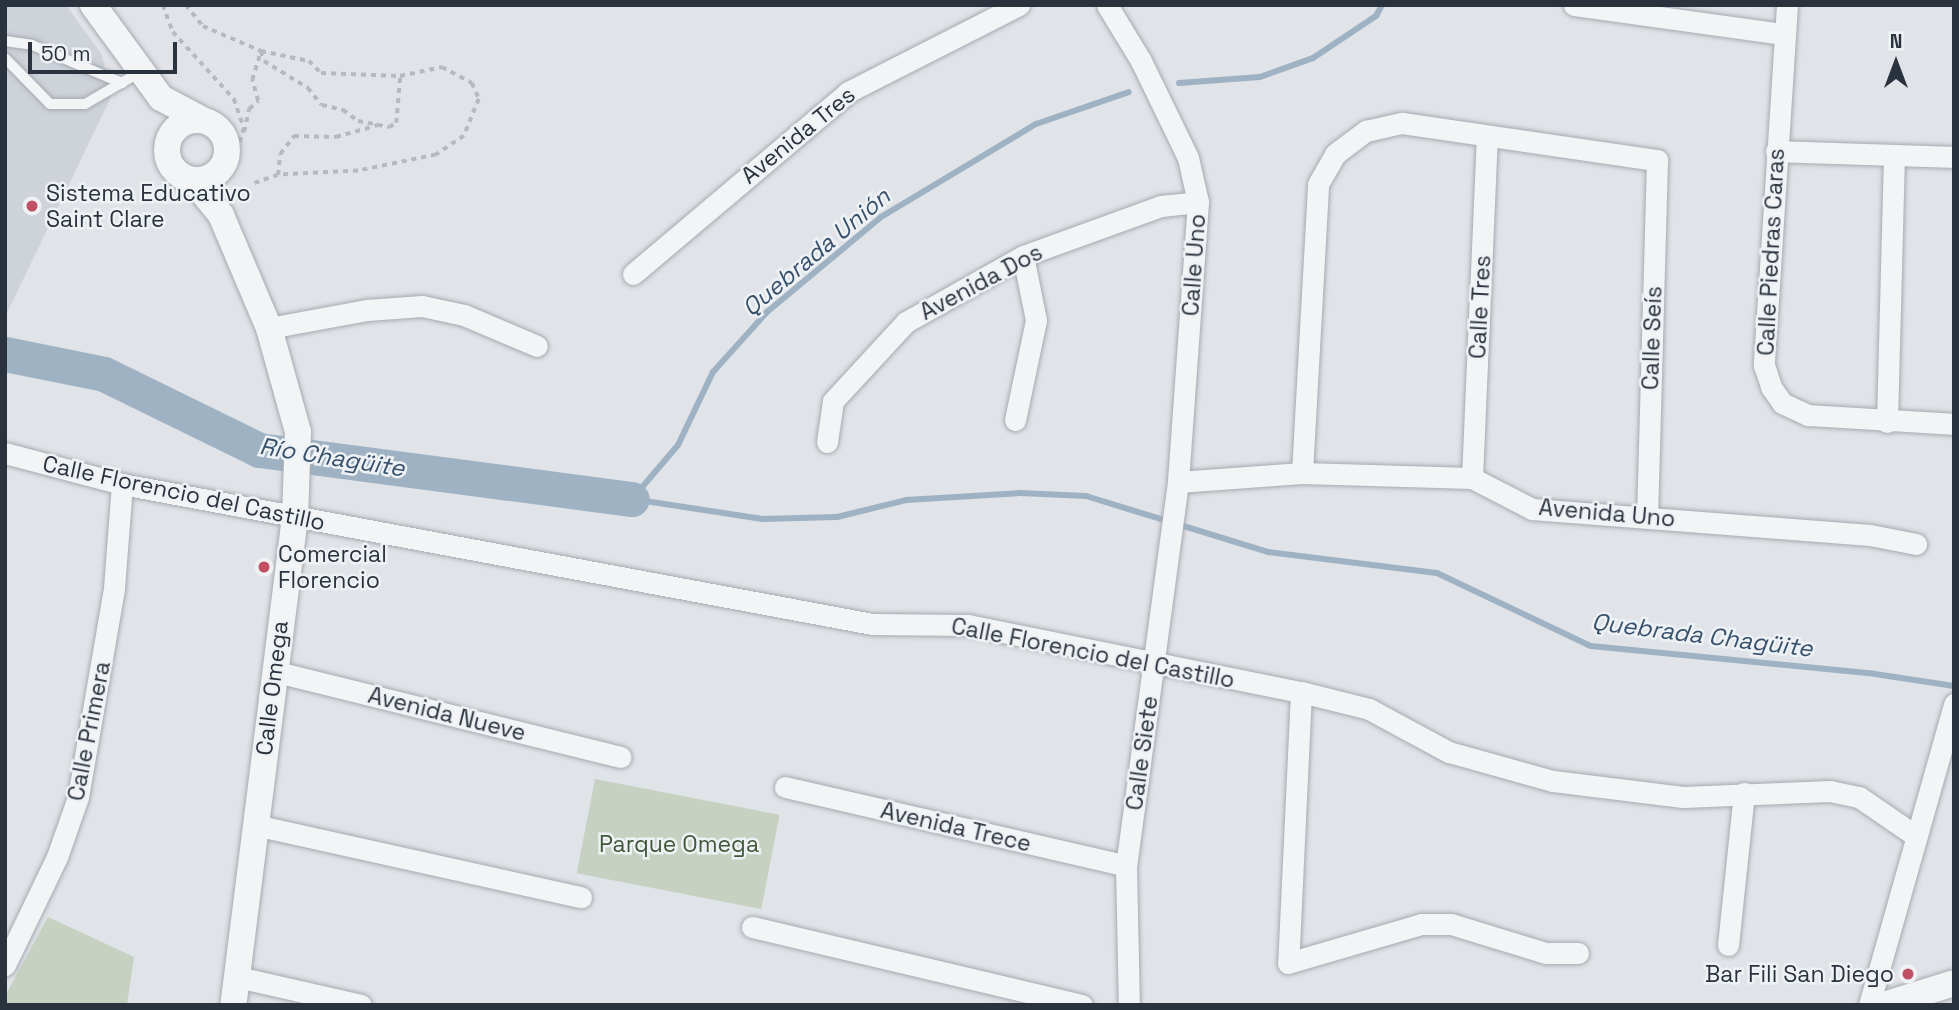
<!DOCTYPE html>
<meta charset="utf-8">
<style>
body{margin:0}
#map{position:relative;width:1959px;height:1010px;overflow:hidden;background:#e0e3e7;font-family:"Space Grotesk",sans-serif}
div>[style]{position:absolute}
.built>*{inset:0;background:#ced2d9}
.green>*{inset:0;background:#c6d1c2;transform-origin:0 0}
.stream>*{height:6px;margin:-3px;padding:0 3px;transform-origin:3px;border-radius:3px;background:#9eb2c4}
.river>*{height:35px;margin:-17.5px;padding:0 17.5px;transform-origin:17.5px;border-radius:17.5px;background:#9eb2c4}
.path>*{height:3.5px;margin-top:-1.75px;transform-origin:0;background:repeating-linear-gradient(90deg,#b6babe 0 5px,transparent 0 10px)}
.roads{filter:drop-shadow(0 0 2px #a6aab1) drop-shadow(0 0 2px #a6aab1)}
.service>*{height:10px;margin:-5px;padding:0 5px;transform-origin:5px;border-radius:5px;background:#f2f4f6}
.minor>*{height:21px;margin:-10.5px;padding:0 10.5px;transform-origin:10.5px;border-radius:10.5px;background:#f2f4f6}
.tertiary>*{height:26px;margin:-13px;padding:0 13px;transform-origin:13px;border-radius:13px;background:#f2f4f6}
.tertiary>.ring{margin:-13px;padding:0;box-sizing:content-box;background:none;border:26px solid #f2f4f6;border-radius:50%}
.dots>*{width:19px;height:19px;translate:-50% -50%;box-sizing:border-box;border:4px solid #eff2f5;border-radius:50%}
span{translate:-50% -50%;white-space:nowrap;text-align:center;line-height:1.15;-webkit-text-stroke:5px #eff2f5;paint-order:stroke}
.street-label{font-size:23px;color:#2a323d}
.poi-label{font-size:23px;color:#2a323d}
.left{translate:0 -50%;text-align:left}
.right{translate:-100% -50%;text-align:right}
.park-label{font-size:23px;color:#405839}
.water-label{font-size:24px;color:#38526d;font-style:italic}
.frame{position:absolute;inset:0;border:7px solid #2a323d;pointer-events:none}
.north{position:absolute;left:1861px;top:28px;width:70px;height:70px;-webkit-text-stroke:5px #eff2f5;paint-order:stroke;rotate:0deg;font-size:19px;font-weight:700;line-height:28px;text-align:center;color:#2a323d}
.north::after{content:'';display:block;margin:auto;width:24px;height:32px;background:#2a323d;clip-path:polygon(50% 0,100% 100%,50% 72%,0 100%)}
.scale{position:absolute;left:28px;top:42px;width:149px;height:32px;box-sizing:border-box;border:4px solid #2a323d;border-top:0;padding-left:9px;font-size:21px;line-height:24px;white-space:nowrap;color:#2a323d;-webkit-text-stroke:5px #eff2f5;paint-order:stroke}
</style>
<div id="map">
<div class="built">
<i style="clip-path:polygon(5px 5px,66px 5px,102px 55px,112px 95px,5px 317px)"></i>
</div>
<div class="green">
<i style="left:595px;top:779px;width:188px;height:96px;rotate:11deg"></i>
<i style="clip-path:polygon(48px 917px,134px 957px,127px 1005px,5px 1005px,5px 996px)"></i>
</div>
<div class="stream">
<i style="left:1179px;top:83px;width:81px;rotate:-4.2deg"></i>
<i style="left:1260px;top:77px;width:56px;rotate:-19.7deg"></i>
<i style="left:1313px;top:58px;width:76px;rotate:-33.7deg"></i>
<i style="left:1376px;top:16px;width:13px;rotate:-61deg"></i>
<i style="left:632px;top:499px;width:132px;rotate:8.7deg"></i>
<i style="left:762px;top:519px;width:75px;rotate:-1.5deg"></i>
<i style="left:837px;top:517px;width:71px;rotate:-13.8deg"></i>
<i style="left:906px;top:500px;width:114px;rotate:-3.5deg"></i>
<i style="left:1020px;top:493px;width:66px;rotate:2.6deg"></i>
<i style="left:1086px;top:496px;width:190px;rotate:17.1deg"></i>
<i style="left:1268px;top:552px;width:170px;rotate:7.1deg"></i>
<i style="left:1437px;top:573px;width:170px;rotate:25.4deg"></i>
<i style="left:1591px;top:646px;width:285px;rotate:5.6deg"></i>
<i style="left:1875px;top:674px;width:80px;rotate:8.6deg"></i>
<i style="left:632px;top:499px;width:71px;rotate:-49.6deg"></i>
<i style="left:678px;top:445px;width:81px;rotate:-64.4deg"></i>
<i style="left:713px;top:372px;width:81px;rotate:-48deg"></i>
<i style="left:767px;top:312px;width:148px;rotate:-39.8deg"></i>
<i style="left:881px;top:217px;width:181px;rotate:-31deg"></i>
<i style="left:1036px;top:124px;width:98px;rotate:-19deg"></i>
</div>
<div class="river">
<i style="left:5px;top:354px;width:101px;rotate:11.4deg"></i>
<i style="left:104px;top:374px;width:173px;rotate:26.1deg"></i>
<i style="left:259px;top:450px;width:376px;rotate:7.5deg"></i>
</div>
<div class="path">
<i style="left:163px;top:5px;width:29px;rotate:70deg"></i>
<i style="left:173px;top:32px;width:91px;rotate:47.7deg"></i>
<i style="left:234px;top:99px;width:31px;rotate:71deg"></i>
<i style="left:244px;top:128px;width:27px;rotate:105deg"></i>
<i style="left:186px;top:5px;width:27px;rotate:51deg"></i>
<i style="left:203px;top:26px;width:63px;rotate:23.3deg"></i>
<i style="left:261px;top:51px;width:49px;rotate:11.8deg"></i>
<i style="left:309px;top:61px;width:17px;rotate:45deg"></i>
<i style="left:321px;top:73px;width:79px;rotate:2.2deg"></i>
<i style="left:400px;top:76px;width:43px;rotate:-12.1deg"></i>
<i style="left:442px;top:67px;width:34px;rotate:28deg"></i>
<i style="left:472px;top:83px;width:17px;rotate:66deg"></i>
<i style="left:479px;top:99px;width:40px;rotate:112deg"></i>
<i style="left:464px;top:136px;width:34px;rotate:146deg"></i>
<i style="left:436px;top:155px;width:80px;rotate:168.4deg"></i>
<i style="left:358px;top:171px;width:80px;rotate:177.1deg"></i>
<i style="left:278px;top:175px;width:29px;rotate:160deg"></i>
<i style="left:244px;top:132px;width:24px;rotate:-78deg"></i>
<i style="left:249px;top:109px;width:12px;rotate:-42deg"></i>
<i style="left:258px;top:101px;width:22px;rotate:-106deg"></i>
<i style="left:252px;top:80px;width:30px;rotate:-73deg"></i>
<i style="left:261px;top:51px;width:10px;rotate:73deg"></i>
<i style="left:264px;top:61px;width:52px;rotate:31.5deg"></i>
<i style="left:308px;top:88px;width:22px;rotate:51deg"></i>
<i style="left:322px;top:105px;width:22px;rotate:13deg"></i>
<i style="left:343px;top:110px;width:19px;rotate:36deg"></i>
<i style="left:358px;top:121px;width:32px;rotate:11deg"></i>
<i style="left:389px;top:127px;width:8px;rotate:-30deg"></i>
<i style="left:396px;top:123px;width:47px;rotate:-85.1deg"></i>
<i style="left:278px;top:175px;width:21px;rotate:-85deg"></i>
<i style="left:280px;top:154px;width:23px;rotate:-52deg"></i>
<i style="left:294px;top:136px;width:42px;rotate:1.4deg"></i>
<i style="left:336px;top:137px;width:48px;rotate:-15.8deg"></i>
</div>
<div class="roads">
<div class="service">
<i style="left:5px;top:41px;width:27px;rotate:8deg"></i>
<i style="left:32px;top:45px;width:98px;rotate:22.9deg"></i>
<i style="left:5px;top:58px;width:64px;rotate:45.6deg"></i>
<i style="left:50px;top:104px;width:35px"></i>
<i style="left:85px;top:104px;width:64px;rotate:-30.2deg"></i>
</div>
<div class="minor">
<i style="left:1107px;top:5px;width:66px;rotate:58.7deg"></i>
<i style="left:1141px;top:61px;width:108px;rotate:64.1deg"></i>
<i style="left:1188px;top:158px;width:45px;rotate:77.2deg"></i>
<i style="left:1198px;top:202px;width:281px;rotate:94.1deg"></i>
<i style="left:1178px;top:482px;width:388px;rotate:97.7deg"></i>
<i style="left:1126px;top:866px;width:139px;rotate:88.8deg"></i>
<i style="left:1574px;top:5px;width:212px;rotate:7.9deg"></i>
<i style="left:1787px;top:5px;width:361px;rotate:93.7deg"></i>
<i style="left:1764px;top:365px;width:23px;rotate:72deg"></i>
<i style="left:1771px;top:387px;width:19px;rotate:55deg"></i>
<i style="left:1782px;top:403px;width:29px;rotate:25deg"></i>
<i style="left:1808px;top:415px;width:146px;rotate:3.5deg"></i>
<i style="left:1776px;top:151px;width:178px;rotate:1.9deg"></i>
<i style="left:633px;top:274px;width:282px;rotate:-40.2deg"></i>
<i style="left:848px;top:92px;width:192px;rotate:-27deg"></i>
<i style="left:269px;top:328px;width:100px;rotate:-10.4deg"></i>
<i style="left:367px;top:310px;width:55px;rotate:-4.2deg"></i>
<i style="left:422px;top:306px;width:43px;rotate:12.1deg"></i>
<i style="left:464px;top:315px;width:79px;rotate:23deg"></i>
<i style="left:1015px;top:420px;width:102px;rotate:-78.1deg"></i>
<i style="left:1036px;top:320px;width:65px;rotate:-101.5deg"></i>
<i style="left:1887px;top:422px;width:267px;rotate:-88.5deg"></i>
<i style="left:827px;top:442px;width:41px;rotate:-81.7deg"></i>
<i style="left:833px;top:401px;width:108px;rotate:-47.3deg"></i>
<i style="left:906px;top:322px;width:134px;rotate:-29.4deg"></i>
<i style="left:1023px;top:256px;width:147px;rotate:-19.9deg"></i>
<i style="left:1161px;top:206px;width:37px;rotate:-6deg"></i>
<i style="left:5px;top:453px;width:121px;rotate:14.8deg"></i>
<i style="left:122px;top:484px;width:763px;rotate:10.57deg"></i>
<i style="left:872px;top:624px;width:96px;rotate:0.6deg"></i>
<i style="left:968px;top:625px;width:340px;rotate:11.4deg"></i>
<i style="left:1301px;top:692px;width:70px;rotate:14deg"></i>
<i style="left:1369px;top:709px;width:91px;rotate:28.3deg"></i>
<i style="left:1449px;top:752px;width:108px;rotate:15.6deg"></i>
<i style="left:1553px;top:781px;width:131px;rotate:7deg"></i>
<i style="left:1683px;top:797px;width:147px;rotate:-2.3deg"></i>
<i style="left:1830px;top:791px;width:30px;rotate:12deg"></i>
<i style="left:1859px;top:797px;width:65px;rotate:34.4deg"></i>
<i style="left:1302px;top:473px;width:289px;rotate:-86.8deg"></i>
<i style="left:1318px;top:184px;width:34px;rotate:-60deg"></i>
<i style="left:1335px;top:154px;width:39px;rotate:-37deg"></i>
<i style="left:1366px;top:131px;width:37px;rotate:-13deg"></i>
<i style="left:1402px;top:123px;width:258px;rotate:8.3deg"></i>
<i style="left:1657px;top:160px;width:356px;rotate:91.6deg"></i>
<i style="left:1472px;top:478px;width:342px;rotate:-87.5deg"></i>
<i style="left:1178px;top:482px;width:124px;rotate:-4.2deg"></i>
<i style="left:1302px;top:473px;width:170px;rotate:1.7deg"></i>
<i style="left:1472px;top:478px;width:68px;rotate:27.3deg"></i>
<i style="left:1532px;top:509px;width:339px;rotate:4.4deg"></i>
<i style="left:1870px;top:535px;width:47px;rotate:11.1deg"></i>
<i style="left:273px;top:671px;width:358px;rotate:13.9deg"></i>
<i style="left:1301px;top:692px;width:271px;rotate:92.7deg"></i>
<i style="left:1288px;top:963px;width:139px;rotate:-16.3deg"></i>
<i style="left:1421px;top:924px;width:30px"></i>
<i style="left:1451px;top:924px;width:99px;rotate:17deg"></i>
<i style="left:1546px;top:953px;width:32px"></i>
<i style="left:785px;top:787px;width:350px;rotate:13deg"></i>
<i style="left:255px;top:825px;width:334px;rotate:12.5deg"></i>
<i style="left:752px;top:927px;width:339px;rotate:13.3deg"></i>
<i style="left:1728px;top:945px;width:153px;rotate:-84deg"></i>
<i style="left:5px;top:965px;width:120px;rotate:-64.3deg"></i>
<i style="left:57px;top:857px;width:64px;rotate:-70.7deg"></i>
<i style="left:78px;top:797px;width:212px;rotate:-80.2deg"></i>
<i style="left:114px;top:588px;width:104px;rotate:-85.6deg"></i>
<i style="left:238px;top:977px;width:126px;rotate:12.8deg"></i>
<i style="left:1869px;top:1005px;width:313px;rotate:-74.2deg"></i>
</div>
<div class="tertiary">
<i style="left:93px;top:5px;width:115px;rotate:53.8deg"></i>
<i style="left:161px;top:98px;width:45px;rotate:27.7deg"></i>
<i class="ring" style="left:167px;top:120px;width:34px;height:34px"></i>
<i style="left:193px;top:180px;width:45px;rotate:51.3deg"></i>
<i style="left:221px;top:215px;width:123px;rotate:67deg"></i>
<i style="left:269px;top:328px;width:108px;rotate:74.4deg"></i>
<i style="left:298px;top:432px;width:85px;rotate:92deg"></i>
<i style="left:295px;top:517px;width:492px;rotate:97.2deg"></i>
<i style="left:1884px;top:1005px;width:73px;rotate:-17.4deg"></i>
</div>
</div>
<div class="dots">
<i style="left:32px;top:206px;background:#c15065"></i>
<i style="left:264px;top:567px;background:#c15065"></i>
<i style="left:1908px;top:974px;background:#c15065"></i>
</div>
<div class="street-label">
<span style="left:798px;top:135px;rotate:-39deg">Avenida Tres</span>
<span style="left:1771px;top:252px;rotate:-87deg">Calle Piedras Caras</span>
<span style="left:1194px;top:265px;rotate:-86deg">Calle Uno</span>
<span style="left:981px;top:282px;rotate:-28deg">Avenida Dos</span>
<span style="left:1480px;top:307px;rotate:-87deg">Calle Tres</span>
<span style="left:1652px;top:338px;rotate:-88deg">Calle Seís</span>
<span style="left:184px;top:493px;rotate:12deg">Calle Florencio del Castillo</span>
<span style="left:1607px;top:513px;rotate:5deg">Avenida Uno</span>
<span style="left:1093px;top:653px;rotate:11deg">Calle Florencio del Castillo</span>
<span style="left:272px;top:688px;rotate:-83deg">Calle Omega</span>
<span style="left:447px;top:714px;rotate:14deg">Avenida Nueve</span>
<span style="left:89px;top:731px;rotate:-79deg">Calle Primera</span>
<span style="left:1142px;top:753px;rotate:-82deg">Calle Siete</span>
<span style="left:956px;top:827px;rotate:13deg">Avenida Trece</span>
</div>
<div class="poi-label">
<span class="left" style="left:46px;top:206px">Sistema Educativo<br>Saint Clare</span>
<span class="left" style="left:278px;top:567px">Comercial<br>Florencio</span>
<span class="right" style="left:1894px;top:974px">Bar Fili San Diego</span>
</div>
<div class="park-label">
<span style="left:679px;top:844px">Parque Omega</span>
</div>
<div class="water-label">
<span style="left:816px;top:252px;rotate:-40deg">Quebrada Unión</span>
<span style="left:332px;top:457px;rotate:9deg">Río Chagüite</span>
<span style="left:1702px;top:635px;rotate:7deg">Quebrada Chagüite</span>
</div>
<div class="frame"></div>
<div class="north">N</div>
<div class="scale">50 m</div>
</div>
